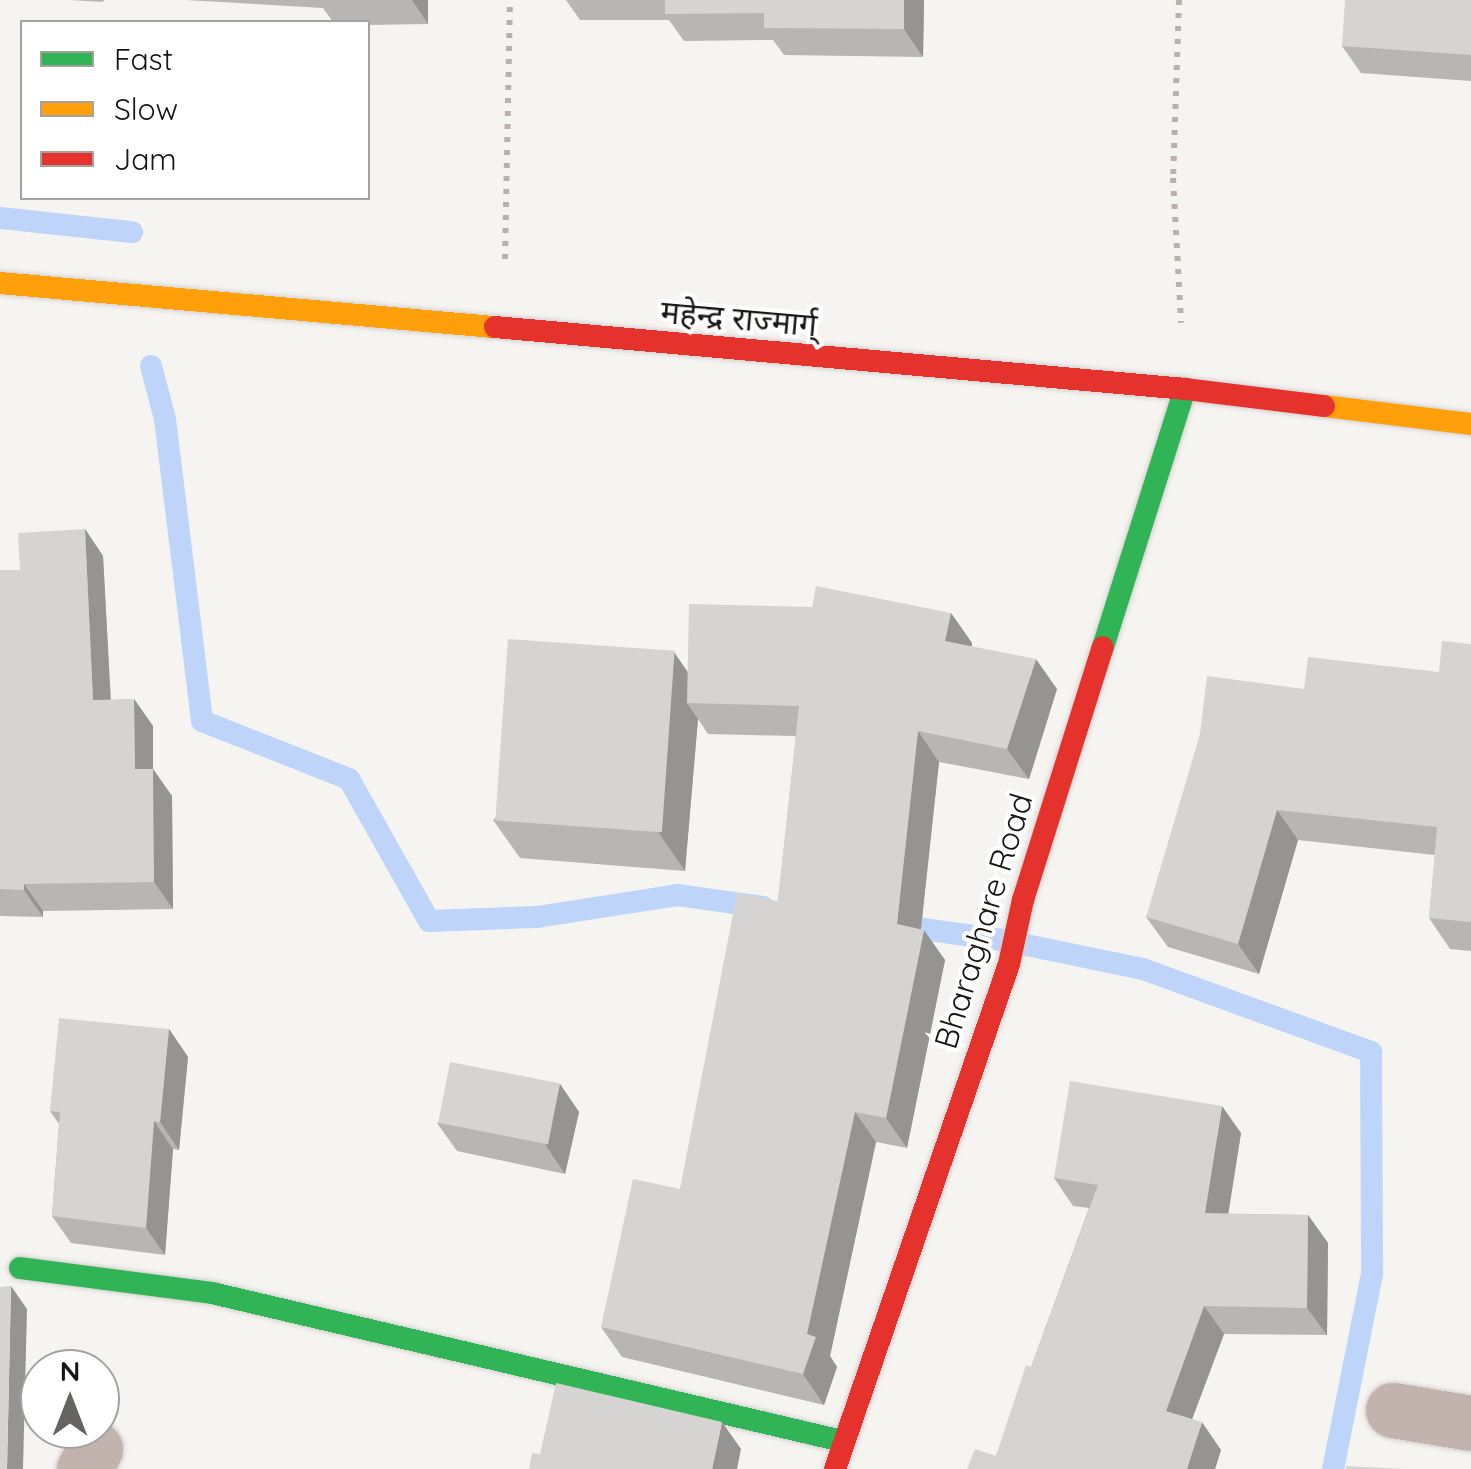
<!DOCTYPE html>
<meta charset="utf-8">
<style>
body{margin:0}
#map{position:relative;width:1471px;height:1469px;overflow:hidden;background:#f6f4f1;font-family:Quicksand,"Noto Sans Devanagari",sans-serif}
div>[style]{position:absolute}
.stream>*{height:22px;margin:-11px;padding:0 11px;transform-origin:11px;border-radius:11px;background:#bed5f9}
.path>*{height:6px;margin-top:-3px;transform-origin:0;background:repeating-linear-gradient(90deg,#bab1ae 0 5px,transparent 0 13px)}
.roads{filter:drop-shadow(0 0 2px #d2d0cf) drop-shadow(0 0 2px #d2d0cf)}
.street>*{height:55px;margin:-27.5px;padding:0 27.5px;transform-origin:27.5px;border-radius:27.5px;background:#c2b3af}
.fast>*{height:22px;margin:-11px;padding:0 11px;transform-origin:11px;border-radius:11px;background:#30b455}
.slow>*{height:22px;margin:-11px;padding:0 11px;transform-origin:11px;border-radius:11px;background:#ff9f0a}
.jam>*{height:22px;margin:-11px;padding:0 11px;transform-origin:11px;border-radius:11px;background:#e5322d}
.wall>*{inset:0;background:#b8b6b5}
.shaded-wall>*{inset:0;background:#969493}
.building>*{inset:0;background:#d6d4d2;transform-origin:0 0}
span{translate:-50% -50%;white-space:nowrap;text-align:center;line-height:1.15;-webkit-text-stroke:8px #fff;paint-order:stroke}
.street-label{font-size:32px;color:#181615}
.legend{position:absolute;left:20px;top:20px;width:350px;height:180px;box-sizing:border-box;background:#fff;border:2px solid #a3a2a1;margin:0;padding:12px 18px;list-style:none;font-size:30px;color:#181615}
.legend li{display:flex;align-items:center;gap:20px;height:50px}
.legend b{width:50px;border:2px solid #a3a2a1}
.north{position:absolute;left:20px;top:1349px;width:100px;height:100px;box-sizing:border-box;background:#fff;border:2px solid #a3a2a1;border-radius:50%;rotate:0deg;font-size:28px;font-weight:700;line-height:40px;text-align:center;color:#181615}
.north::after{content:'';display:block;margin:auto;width:35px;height:45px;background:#666462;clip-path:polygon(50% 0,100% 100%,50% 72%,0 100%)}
</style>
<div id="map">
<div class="stream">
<i style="left:0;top:218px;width:133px;rotate:6.1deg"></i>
<i style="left:151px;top:366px;width:55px;rotate:75.2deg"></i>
<i style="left:165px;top:419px;width:304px;rotate:83deg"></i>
<i style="left:202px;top:721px;width:158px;rotate:21.5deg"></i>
<i style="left:349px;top:779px;width:163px;rotate:60.6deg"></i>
<i style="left:429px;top:921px;width:108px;rotate:-2.1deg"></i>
<i style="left:537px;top:917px;width:142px;rotate:-8.9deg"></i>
<i style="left:677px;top:895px;width:87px;rotate:7.9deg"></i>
<i style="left:894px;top:925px;width:109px;rotate:7.9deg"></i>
<i style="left:1002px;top:940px;width:144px;rotate:11.6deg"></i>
<i style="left:1143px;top:969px;width:243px;rotate:20deg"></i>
<i style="left:1371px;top:1052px;width:222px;rotate:89.7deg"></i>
<i style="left:1372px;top:1274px;width:199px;rotate:101.3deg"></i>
</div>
<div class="path">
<i style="left:1179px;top:0;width:178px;rotate:91.9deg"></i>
<i style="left:1173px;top:178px;width:145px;rotate:86.8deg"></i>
<i style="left:505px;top:259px;width:259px;rotate:-88.9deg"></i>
</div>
<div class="roads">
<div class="street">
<i style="left:1393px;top:1410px;width:79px;rotate:9.5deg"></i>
<i style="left:84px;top:1469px;width:23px;rotate:-61deg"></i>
</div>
<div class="fast">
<i style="left:1103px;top:647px;width:271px;rotate:-72.4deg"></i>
<i style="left:20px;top:1268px;width:194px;rotate:7.4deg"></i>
<i style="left:212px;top:1293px;width:647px;rotate:13.22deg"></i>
</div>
<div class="slow">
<i style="left:0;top:283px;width:497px;rotate:5.1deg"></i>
<i style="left:1324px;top:406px;width:148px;rotate:7deg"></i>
</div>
<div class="jam">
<i style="left:495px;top:327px;width:693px;rotate:5.13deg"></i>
<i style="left:1185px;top:389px;width:140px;rotate:7deg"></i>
<i style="left:835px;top:1469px;width:534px;rotate:-70.99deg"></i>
<i style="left:1009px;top:964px;width:66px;rotate:-77.7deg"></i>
<i style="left:1023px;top:900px;width:265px;rotate:-72.5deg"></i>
</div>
</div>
<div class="wall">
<i style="clip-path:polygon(70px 0,104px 0,103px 2px)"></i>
<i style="clip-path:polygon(186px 0,428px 0,428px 24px,368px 25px,368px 22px,333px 22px,323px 8px)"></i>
<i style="clip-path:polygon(566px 0,924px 0,923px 57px,784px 55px,773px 40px,684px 41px,669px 20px,580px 20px)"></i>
<i style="clip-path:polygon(1471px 0,1471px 81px,1361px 73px,1342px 46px)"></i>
<i style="clip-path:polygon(85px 529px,103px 556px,111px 700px,134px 699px,153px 726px,153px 769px,172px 796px,173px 909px,43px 911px,43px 917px,0 916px,0 570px,20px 570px)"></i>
<i style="clip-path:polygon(951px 613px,972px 643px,972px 647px,1057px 689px,1029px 779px,939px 762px,921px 929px,945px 960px,907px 1148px,876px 1142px,830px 1356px,837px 1367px,824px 1405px,622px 1357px,601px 1327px,680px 1189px,778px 901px,796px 736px,708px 734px,698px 719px,685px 871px,520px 858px,493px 820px,674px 652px,688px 673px)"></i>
<i style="clip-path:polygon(1471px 644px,1471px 951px,1450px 949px,1429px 918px,1435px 855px,1298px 840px,1259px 974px,1168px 947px,1146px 917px,1304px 689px,1439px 672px)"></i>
<i style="clip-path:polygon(169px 1029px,188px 1057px,179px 1150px,173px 1149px,165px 1255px,71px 1243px,52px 1216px,59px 1124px,50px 1111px)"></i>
<i style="clip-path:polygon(560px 1084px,579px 1112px,565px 1174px,457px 1151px,437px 1123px)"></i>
<i style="clip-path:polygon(1241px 1133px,1228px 1214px,1308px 1215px,1328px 1243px,1327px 1335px,1224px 1334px,1192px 1419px,1221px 1450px,1215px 1469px,967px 1469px,996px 1456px,1031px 1367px,1089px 1208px,1073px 1206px,1054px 1178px)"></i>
</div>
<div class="shaded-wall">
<i style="clip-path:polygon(412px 0,428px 0,428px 24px)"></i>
<i style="clip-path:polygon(904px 0,924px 0,923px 57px,904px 29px)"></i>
<i style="clip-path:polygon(85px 529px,103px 556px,112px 726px,93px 700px)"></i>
<i style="clip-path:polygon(951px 613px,972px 643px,966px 672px,945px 641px)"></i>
<i style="clip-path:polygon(674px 652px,700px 690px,687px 703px,698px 719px,685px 871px,659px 833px)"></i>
<i style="clip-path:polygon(1036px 659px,1057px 689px,1029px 779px,1007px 749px)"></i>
<i style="clip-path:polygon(134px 699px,153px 726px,153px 769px,172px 796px,173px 909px,154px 882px,135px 769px)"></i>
<i style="clip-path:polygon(918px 731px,939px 762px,918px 955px,897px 924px)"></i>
<i style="clip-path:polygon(1277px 810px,1298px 840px,1259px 974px,1238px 944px)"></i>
<i style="clip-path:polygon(24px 884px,43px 911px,43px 917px,24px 890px)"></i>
<i style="clip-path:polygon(924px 930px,945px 960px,907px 1148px,886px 1118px)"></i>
<i style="clip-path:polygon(169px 1029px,188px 1057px,179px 1150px,160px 1122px)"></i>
<i style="clip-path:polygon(560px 1084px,579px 1112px,565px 1174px,546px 1146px)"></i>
<i style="clip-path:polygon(1222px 1106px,1241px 1133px,1224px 1241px,1205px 1213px)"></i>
<i style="clip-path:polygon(855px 1112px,876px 1142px,830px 1356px,837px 1367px,824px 1405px,803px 1374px,807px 1334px)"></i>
<i style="clip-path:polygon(154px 1121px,173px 1149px,165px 1255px,146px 1228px)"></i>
<i style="clip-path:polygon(1308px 1215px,1328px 1243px,1327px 1335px,1307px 1308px)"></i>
<i style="clip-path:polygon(11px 1286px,27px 1309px,23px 1469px,7px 1469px)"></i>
<i style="clip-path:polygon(1204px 1306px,1224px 1334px,1185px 1438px,1166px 1411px)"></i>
<i style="clip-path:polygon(722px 1422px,741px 1449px,737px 1469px,712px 1469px)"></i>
<i style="clip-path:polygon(1202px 1422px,1221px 1450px,1215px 1469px,1187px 1469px)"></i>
</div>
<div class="building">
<i style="clip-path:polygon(665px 0,904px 0,904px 29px,764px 28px,764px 13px,665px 14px)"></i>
<i style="clip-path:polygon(1345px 0,1471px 0,1471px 55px,1342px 46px)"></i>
<i style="clip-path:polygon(85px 529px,93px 700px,134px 699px,135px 769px,153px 769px,154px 882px,24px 884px,24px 890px,0 889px,0 570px,20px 570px,18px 533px)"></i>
<i style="clip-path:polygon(816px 586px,951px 613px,945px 641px,1036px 659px,1007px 749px,918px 731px,897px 924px,924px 930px,886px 1118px,855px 1112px,807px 1334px,816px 1337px,803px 1374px,601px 1327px,633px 1179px,680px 1189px,737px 893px,778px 901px,799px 706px,687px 703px,689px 604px,812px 607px)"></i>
<i style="left:508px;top:639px;width:167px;height:182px;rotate:4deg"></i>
<i style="clip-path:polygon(1442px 641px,1471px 644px,1471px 922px,1429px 918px,1437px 827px,1277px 810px,1238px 944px,1146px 917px,1200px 734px,1207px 676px,1304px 689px,1308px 657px,1439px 672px)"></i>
<i style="clip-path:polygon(59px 1018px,169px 1029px,160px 1122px,154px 1121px,146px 1228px,52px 1216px,60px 1112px,50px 1111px)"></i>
<i style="left:450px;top:1062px;width:112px;height:62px;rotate:11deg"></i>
<i style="clip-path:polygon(1070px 1081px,1222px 1106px,1205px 1213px,1308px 1215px,1307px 1308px,1204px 1306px,1166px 1411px,1202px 1422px,1187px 1469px,967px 1469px,975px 1449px,996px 1456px,1026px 1365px,1031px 1367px,1098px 1185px,1054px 1178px)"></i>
<i style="clip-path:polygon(11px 1286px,7px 1469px,0 1469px,0 1287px)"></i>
<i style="clip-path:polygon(556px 1383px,722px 1422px,712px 1469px,529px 1469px,532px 1453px,540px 1454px)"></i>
<i style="clip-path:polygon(1346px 1466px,1405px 1469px,1346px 1469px)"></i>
</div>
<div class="street-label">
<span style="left:739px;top:318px;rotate:5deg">महेन्द्र राज्मार्ग्</span>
<span style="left:983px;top:921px;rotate:-73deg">Bharaghare Road</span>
</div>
<ul class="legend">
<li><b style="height:12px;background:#30b455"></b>Fast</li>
<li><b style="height:12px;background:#ff9f0a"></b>Slow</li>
<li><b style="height:12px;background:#e5322d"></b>Jam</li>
</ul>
<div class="north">N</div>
</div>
